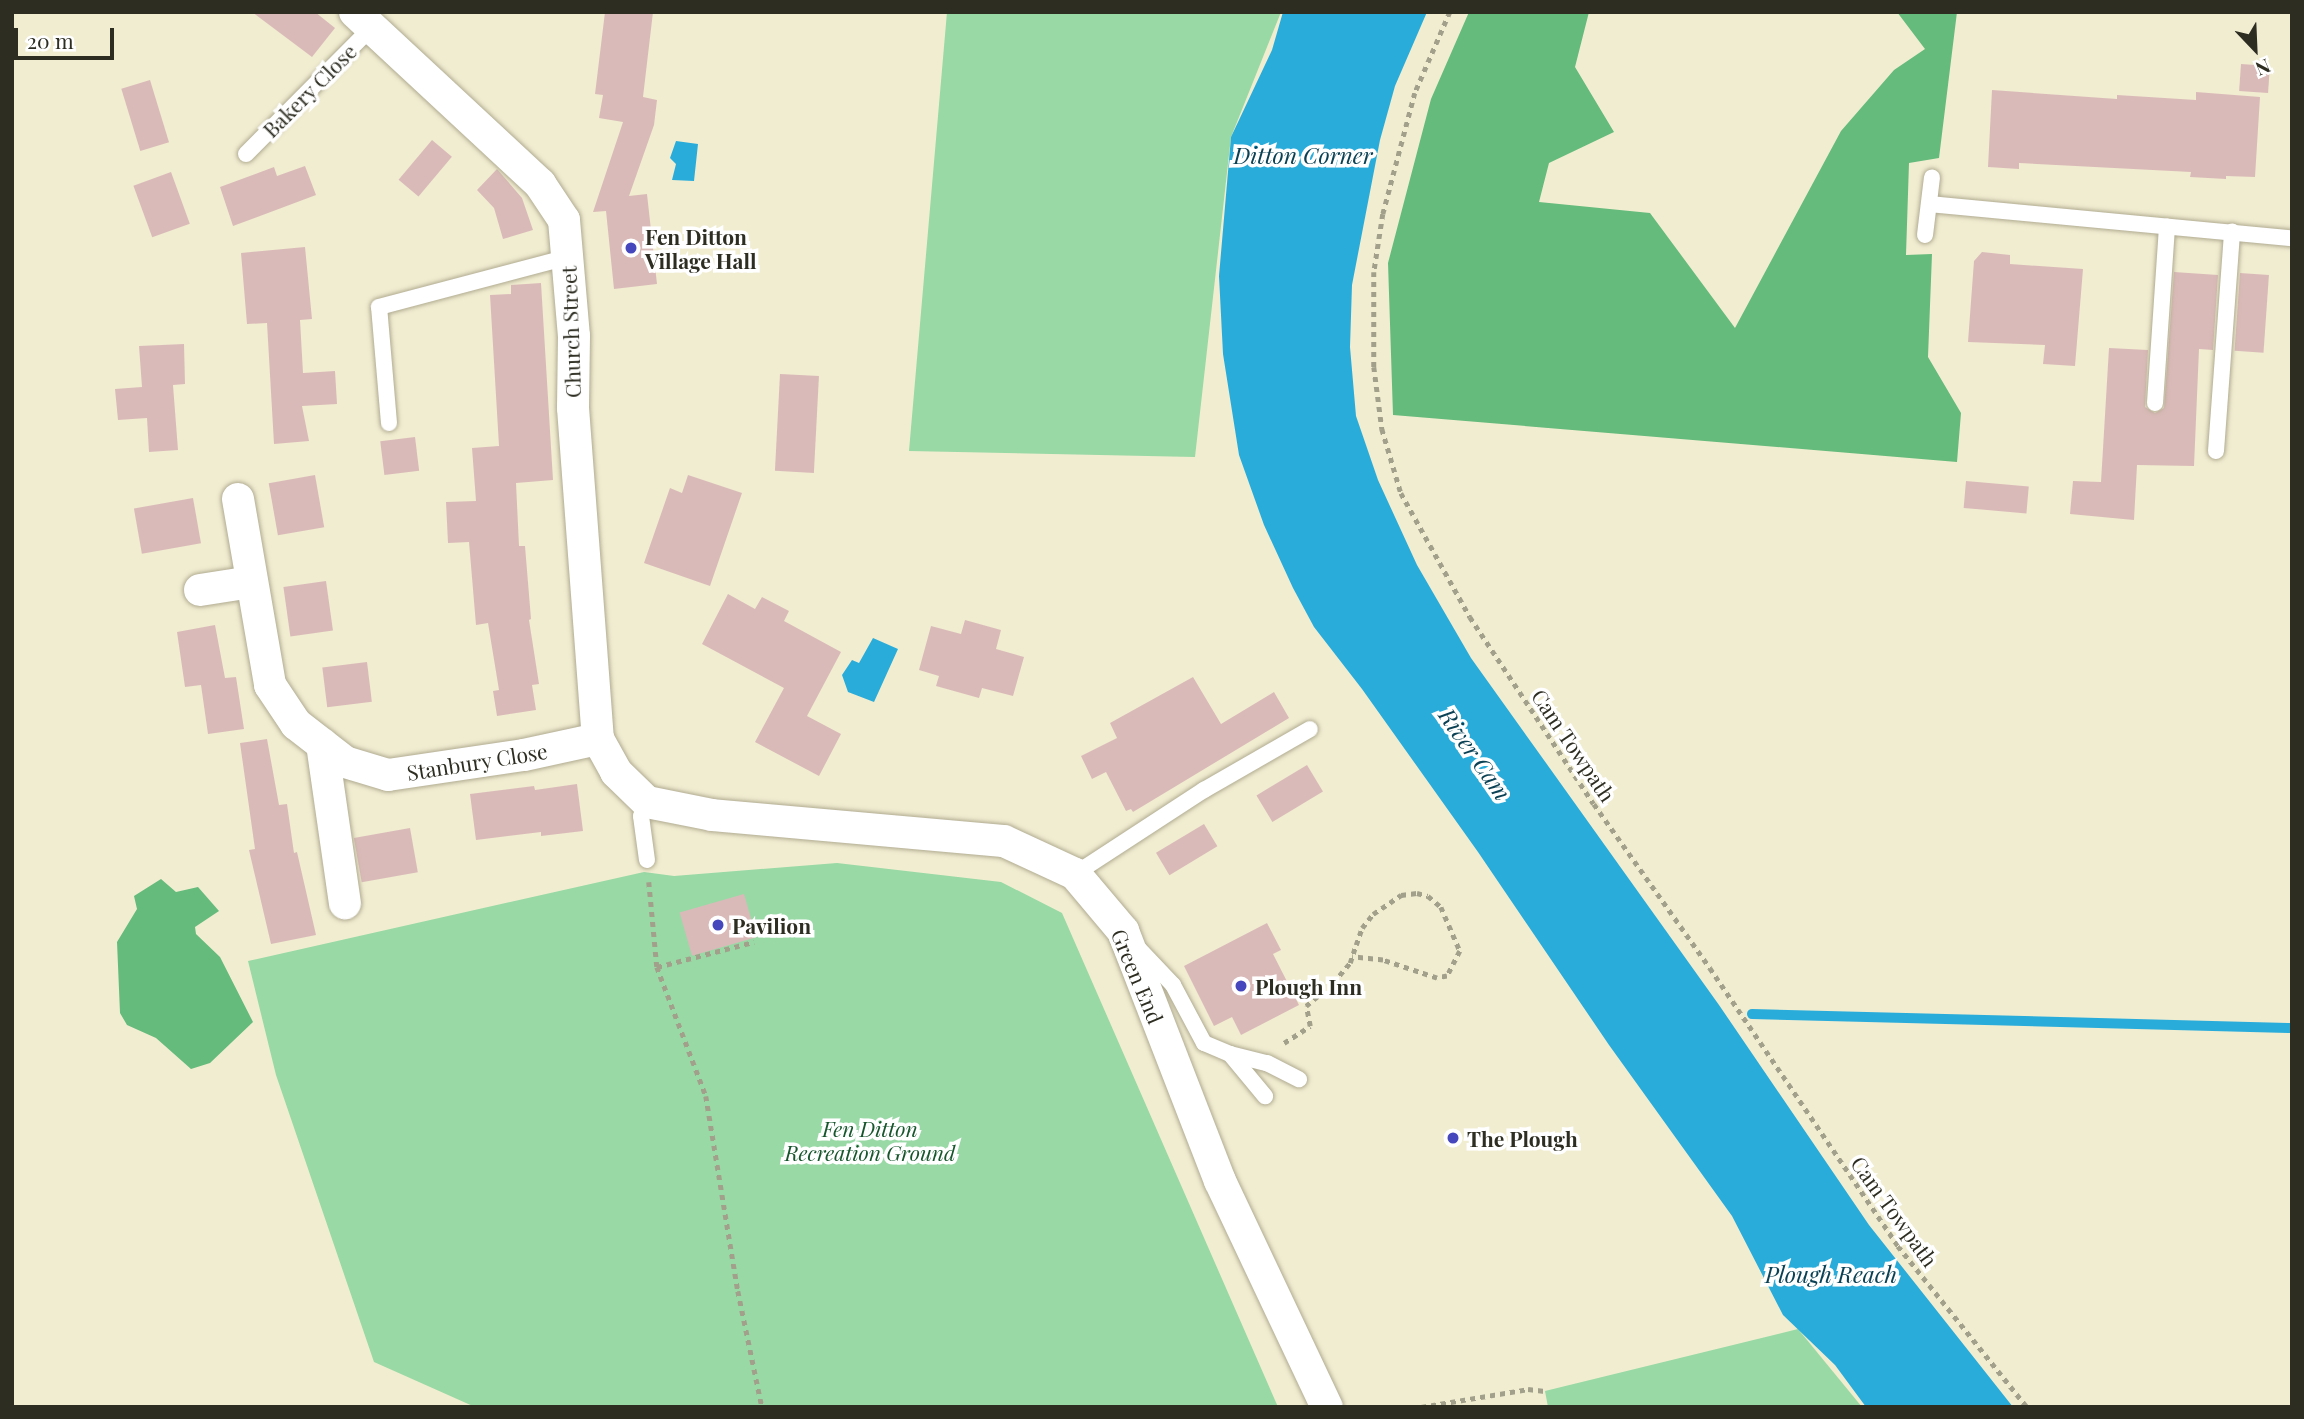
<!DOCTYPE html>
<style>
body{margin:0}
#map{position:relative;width:2304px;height:1419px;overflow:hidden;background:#f1edd1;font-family:"Playfair Display",serif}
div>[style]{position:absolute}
.green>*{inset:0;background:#98d9a6}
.forest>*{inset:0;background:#65bb7b}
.water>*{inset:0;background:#2aacdb}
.stream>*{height:10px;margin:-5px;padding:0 5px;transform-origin:5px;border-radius:5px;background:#2aacdb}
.building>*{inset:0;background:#dabab8;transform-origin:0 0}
.path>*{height:4.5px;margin-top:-2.25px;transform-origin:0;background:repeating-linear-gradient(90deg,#a2a08b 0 5px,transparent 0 10px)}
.roads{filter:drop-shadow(0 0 2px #b0ab91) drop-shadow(0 0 2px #b0ab91)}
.service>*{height:16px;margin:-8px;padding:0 8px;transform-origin:8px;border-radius:8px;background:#fff}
.minor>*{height:32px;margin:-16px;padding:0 16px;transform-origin:16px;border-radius:16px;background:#fff}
.dots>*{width:19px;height:19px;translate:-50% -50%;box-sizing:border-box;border:4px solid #fff;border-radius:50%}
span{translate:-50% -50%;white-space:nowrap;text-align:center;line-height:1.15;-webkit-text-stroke:7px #fff;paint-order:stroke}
.street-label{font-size:21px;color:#2e2d22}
.poi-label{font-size:21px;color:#2e2d22;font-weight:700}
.left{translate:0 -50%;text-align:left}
.park-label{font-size:21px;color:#17562c;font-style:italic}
.water-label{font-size:23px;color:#0b4154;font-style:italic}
.frame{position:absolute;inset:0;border:14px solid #2e2d22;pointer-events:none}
.north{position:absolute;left:2220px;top:14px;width:70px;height:70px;-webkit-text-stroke:5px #fff;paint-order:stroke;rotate:157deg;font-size:19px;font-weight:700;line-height:28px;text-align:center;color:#2e2d22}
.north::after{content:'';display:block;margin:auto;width:24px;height:32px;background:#2e2d22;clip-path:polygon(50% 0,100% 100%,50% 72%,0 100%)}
.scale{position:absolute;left:14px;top:28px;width:100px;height:32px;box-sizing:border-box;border:4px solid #2e2d22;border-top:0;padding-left:9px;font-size:21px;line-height:24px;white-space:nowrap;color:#2e2d22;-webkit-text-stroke:5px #fff;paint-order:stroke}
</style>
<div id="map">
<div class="green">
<i style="clip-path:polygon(947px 12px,1281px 12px,1231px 137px,1195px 457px,909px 451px)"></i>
<i style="clip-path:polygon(837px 863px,1001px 882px,1062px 913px,1278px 1407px,475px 1407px,374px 1362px,276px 1075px,248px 961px,644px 872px,674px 876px)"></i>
<i style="clip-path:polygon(1798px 1329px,1862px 1407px,1548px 1407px,1545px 1391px)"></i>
</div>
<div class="forest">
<i style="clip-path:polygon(1469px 12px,1589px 12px,1575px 67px,1614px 132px,1549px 163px,1539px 202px,1650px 213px,1735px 328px,1841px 131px,1894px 70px,1925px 49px,1897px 12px,1957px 12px,1939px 158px,1909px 163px,1906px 255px,1932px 254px,1928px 357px,1961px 413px,1957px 462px,1393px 415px,1388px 263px,1431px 99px)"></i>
<i style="clip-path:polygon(161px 879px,176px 892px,198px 887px,219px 911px,195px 927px,196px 934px,220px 957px,253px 1022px,210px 1063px,191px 1069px,156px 1038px,127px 1025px,120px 1013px,117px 942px,137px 909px,134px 896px)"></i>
</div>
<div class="water">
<i style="clip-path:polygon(1283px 12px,1427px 12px,1395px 86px,1380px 140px,1352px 285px,1350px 347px,1356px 416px,1378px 480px,1417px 565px,1471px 658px,1719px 1005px,1869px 1225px,2013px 1407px,1866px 1407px,1835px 1365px,1783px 1315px,1732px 1216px,1609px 1045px,1478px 852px,1362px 689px,1314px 627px,1293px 588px,1264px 525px,1239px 455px,1223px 354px,1219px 276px,1231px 137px,1272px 50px)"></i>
<i style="clip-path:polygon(676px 141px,698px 144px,694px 181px,672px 180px,676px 164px,670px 158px)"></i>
<i style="clip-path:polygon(873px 638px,898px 649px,874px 702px,848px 692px,842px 675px,852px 660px,859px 663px)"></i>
</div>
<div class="stream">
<i style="left:1752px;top:1014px;width:540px;rotate:1.49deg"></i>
</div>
<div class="building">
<i style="clip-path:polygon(252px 12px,315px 12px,335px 28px,312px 57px)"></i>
<i style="clip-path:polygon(605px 12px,653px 12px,643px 97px,657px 100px,654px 125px,629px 196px,647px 194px,657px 284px,614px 289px,606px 211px,593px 212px,623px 122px,599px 118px,603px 95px,595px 94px)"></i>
<i style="left:2241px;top:64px;width:29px;height:27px;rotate:4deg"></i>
<i style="left:150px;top:80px;width:65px;height:30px;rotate:73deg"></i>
<i style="clip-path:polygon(1992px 90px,2117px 99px,2117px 95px,2196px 100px,2196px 92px,2260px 97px,2255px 177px,2226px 176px,2226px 179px,2190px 177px,2191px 172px,2019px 163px,2019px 169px,1988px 167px)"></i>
<i style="left:432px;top:140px;width:26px;height:52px;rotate:40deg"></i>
<i style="clip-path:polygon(305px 166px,316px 195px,233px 226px,220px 187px,274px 167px,277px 176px)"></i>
<i style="clip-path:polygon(497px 169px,522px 198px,533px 230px,503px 239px,494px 208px,477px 190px)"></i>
<i style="left:171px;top:172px;width:55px;height:40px;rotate:70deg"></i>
<i style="clip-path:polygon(305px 247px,312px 319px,300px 320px,303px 373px,335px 371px,337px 404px,302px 406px,309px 441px,274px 444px,267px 323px,247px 324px,241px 253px)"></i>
<i style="clip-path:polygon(1982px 252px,2010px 255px,2010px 264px,2083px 269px,2075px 366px,2043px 364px,2045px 345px,1968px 342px,1974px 261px)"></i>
<i style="clip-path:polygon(2174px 272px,2218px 275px,2213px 350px,2199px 349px,2194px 466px,2137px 465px,2134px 520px,2070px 514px,2073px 481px,2101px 482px,2109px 348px,2148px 350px,2145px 407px,2155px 413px,2164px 408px)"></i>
<i style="left:2240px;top:273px;width:29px;height:78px;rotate:4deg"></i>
<i style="clip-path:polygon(541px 283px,553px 480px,516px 483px,519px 546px,525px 546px,531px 619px,529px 620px,539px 684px,532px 685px,536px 710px,497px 716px,493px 691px,499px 690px,488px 623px,476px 625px,469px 542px,448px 543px,446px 502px,476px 501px,472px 448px,499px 446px,490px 295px,511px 294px,511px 285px)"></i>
<i style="clip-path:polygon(184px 344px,185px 384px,173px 385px,178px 450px,149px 452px,147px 418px,118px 420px,115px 389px,142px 387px,139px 346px)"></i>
<i style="left:780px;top:374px;width:39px;height:97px;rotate:3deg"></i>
<i style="left:415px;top:437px;width:34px;height:35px;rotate:83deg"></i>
<i style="left:315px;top:475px;width:53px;height:47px;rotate:80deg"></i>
<i style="clip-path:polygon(688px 475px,742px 493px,710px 586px,644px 563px,670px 488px,682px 493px)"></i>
<i style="left:1966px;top:481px;width:63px;height:27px;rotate:5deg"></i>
<i style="left:193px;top:498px;width:46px;height:60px;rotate:80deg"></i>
<i style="left:326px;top:581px;width:50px;height:43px;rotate:82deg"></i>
<i style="clip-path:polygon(728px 594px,755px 609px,762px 597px,789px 611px,784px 621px,841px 652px,807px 716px,841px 734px,819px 776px,755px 742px,784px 688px,702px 644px)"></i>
<i style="clip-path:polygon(965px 620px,1001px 630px,996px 649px,1024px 657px,1013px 696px,982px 688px,979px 698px,936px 686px,939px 676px,919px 670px,931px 626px,961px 634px)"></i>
<i style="clip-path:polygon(215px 625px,225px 678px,236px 677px,244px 729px,208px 734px,201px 685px,185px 687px,177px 632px)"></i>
<i style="left:367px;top:662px;width:40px;height:45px;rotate:83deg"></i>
<i style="clip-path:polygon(1193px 677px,1221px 724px,1274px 692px,1289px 718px,1133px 812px,1131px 809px,1126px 811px,1106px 772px,1092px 779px,1081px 756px,1117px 738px,1110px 723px)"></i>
<i style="clip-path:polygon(267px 739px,279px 805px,287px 804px,294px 853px,297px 852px,316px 935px,271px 944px,249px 850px,255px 849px,240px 743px)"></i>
<i style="left:1307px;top:765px;width:31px;height:59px;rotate:59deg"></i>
<i style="clip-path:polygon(577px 784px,583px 831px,541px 836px,541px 832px,476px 840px,470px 794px,534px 786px,535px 790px)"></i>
<i style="left:1204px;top:824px;width:26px;height:56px;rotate:59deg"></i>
<i style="left:410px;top:828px;width:45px;height:57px;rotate:80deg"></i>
<i style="left:744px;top:894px;width:45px;height:67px;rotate:74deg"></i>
<i style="clip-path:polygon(1267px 923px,1281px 950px,1273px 954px,1299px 1005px,1241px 1035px,1232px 1017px,1214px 1026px,1184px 966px)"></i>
</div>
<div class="path">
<i style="left:1450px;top:12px;width:88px;rotate:113.4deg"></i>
<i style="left:1415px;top:93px;width:125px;rotate:104.8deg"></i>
<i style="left:1383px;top:214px;width:59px;rotate:98.8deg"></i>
<i style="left:1374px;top:272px;width:95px;rotate:90deg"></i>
<i style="left:1374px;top:367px;width:63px;rotate:82.6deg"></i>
<i style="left:1382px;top:429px;width:67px;rotate:73.5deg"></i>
<i style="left:1401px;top:493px;width:142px;rotate:60.9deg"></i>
<i style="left:1470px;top:617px;width:224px;rotate:56.5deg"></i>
<i style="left:1594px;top:804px;width:201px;rotate:54.7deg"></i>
<i style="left:1710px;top:968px;width:336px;rotate:55.9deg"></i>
<i style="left:1898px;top:1246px;width:206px;rotate:51.3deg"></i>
<i style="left:649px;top:882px;width:85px;rotate:84.6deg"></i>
<i style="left:657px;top:967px;width:138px;rotate:69.2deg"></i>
<i style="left:706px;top:1096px;width:198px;rotate:80.7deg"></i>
<i style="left:738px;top:1291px;width:118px;rotate:78.3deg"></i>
<i style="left:657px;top:967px;width:100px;rotate:-14.5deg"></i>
<i style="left:1284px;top:1043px;width:31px;rotate:-33deg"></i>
<i style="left:1310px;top:1026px;width:20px;rotate:-101deg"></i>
<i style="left:1306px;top:1006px;width:35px;rotate:-40deg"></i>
<i style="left:1333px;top:983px;width:26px;rotate:-50deg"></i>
<i style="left:1350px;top:963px;width:19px;rotate:-72deg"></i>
<i style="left:1356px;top:945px;width:18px;rotate:-71deg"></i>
<i style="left:1362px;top:928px;width:18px;rotate:-52deg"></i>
<i style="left:1373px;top:914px;width:34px;rotate:-34deg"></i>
<i style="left:1401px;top:895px;width:16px;rotate:-7deg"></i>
<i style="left:1417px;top:893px;width:11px;rotate:15deg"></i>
<i style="left:1428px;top:896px;width:17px;rotate:40deg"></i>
<i style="left:1441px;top:907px;width:48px;rotate:66.6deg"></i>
<i style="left:1460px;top:951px;width:28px;rotate:117deg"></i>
<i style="left:1447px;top:976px;width:10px;rotate:169deg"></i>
<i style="left:1437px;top:978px;width:57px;rotate:-161.6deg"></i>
<i style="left:1383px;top:960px;width:31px;rotate:-174deg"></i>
<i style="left:1421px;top:1407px;width:109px;rotate:-9.5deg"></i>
<i style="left:1528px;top:1389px;width:17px;rotate:7deg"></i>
</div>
<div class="roads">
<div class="service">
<i style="left:246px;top:154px;width:179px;rotate:-45.2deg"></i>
<i style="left:1929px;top:204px;width:365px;rotate:5.4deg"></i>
<i style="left:1925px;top:235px;width:58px;rotate:-83.1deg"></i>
<i style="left:2155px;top:403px;width:177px;rotate:-86.1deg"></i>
<i style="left:389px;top:423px;width:116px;rotate:-94.9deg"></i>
<i style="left:379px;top:307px;width:196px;rotate:-14.8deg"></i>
<i style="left:2216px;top:451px;width:220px;rotate:-85.8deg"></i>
<i style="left:647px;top:860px;width:44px;rotate:-97.8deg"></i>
<i style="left:641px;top:816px;width:15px;rotate:-67deg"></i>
<i style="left:1075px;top:874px;width:154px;rotate:-33.1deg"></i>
<i style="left:1204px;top:790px;width:122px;rotate:-29.9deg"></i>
<i style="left:1139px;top:949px;width:50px;rotate:46.6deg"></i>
<i style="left:1173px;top:985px;width:66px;rotate:61.9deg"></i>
<i style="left:1204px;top:1043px;width:28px;rotate:23deg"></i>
<i style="left:1230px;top:1054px;width:38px;rotate:14deg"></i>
<i style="left:1267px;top:1063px;width:36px;rotate:27deg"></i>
<i style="left:1230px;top:1054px;width:55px;rotate:50.2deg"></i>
</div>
<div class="minor">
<i style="left:355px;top:12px;width:253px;rotate:42.9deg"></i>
<i style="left:540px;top:184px;width:43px;rotate:56.3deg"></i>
<i style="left:564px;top:220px;width:116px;rotate:85.1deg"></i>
<i style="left:574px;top:336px;width:72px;rotate:90.8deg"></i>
<i style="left:573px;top:408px;width:332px;rotate:85.7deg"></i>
<i style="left:598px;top:739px;width:38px;rotate:61deg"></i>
<i style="left:616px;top:772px;width:43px;rotate:44.1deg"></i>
<i style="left:647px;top:802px;width:66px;rotate:11.3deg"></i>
<i style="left:712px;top:815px;width:293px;rotate:5.1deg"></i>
<i style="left:1004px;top:841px;width:78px;rotate:24.9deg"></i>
<i style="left:1075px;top:874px;width:75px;rotate:49.9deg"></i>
<i style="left:1123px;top:931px;width:268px;rotate:68.8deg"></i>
<i style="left:1220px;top:1181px;width:250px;rotate:64.7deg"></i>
<i style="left:238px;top:499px;width:189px;rotate:80.2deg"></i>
<i style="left:270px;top:685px;width:47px;rotate:56.3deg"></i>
<i style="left:296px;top:724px;width:62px;rotate:37.8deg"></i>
<i style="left:345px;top:762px;width:45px;rotate:16.8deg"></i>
<i style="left:388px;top:775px;width:137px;rotate:-8.4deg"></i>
<i style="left:524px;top:755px;width:76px;rotate:-12.2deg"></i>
<i style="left:200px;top:590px;width:52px;rotate:-8.9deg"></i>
<i style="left:322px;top:744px;width:161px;rotate:81.8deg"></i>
</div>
</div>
<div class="dots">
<i style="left:631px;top:248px;background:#4747bd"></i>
<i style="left:718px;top:925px;background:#4747bd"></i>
<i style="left:1241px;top:986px;background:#4747bd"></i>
<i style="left:1453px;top:1138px;background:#4747bd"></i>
</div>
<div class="street-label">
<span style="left:309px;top:90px;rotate:-45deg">Bakery Close</span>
<span style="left:570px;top:332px;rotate:-92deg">Church Street</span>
<span style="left:1574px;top:745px;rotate:56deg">Cam Towpath</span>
<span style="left:477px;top:761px;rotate:-9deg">Stanbury Close</span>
<span style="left:1138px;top:976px;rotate:67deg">Green End</span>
<span style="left:1895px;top:1211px;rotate:54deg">Cam Towpath</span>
</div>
<div class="poi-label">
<span class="left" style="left:645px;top:248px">Fen Ditton<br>Village Hall</span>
<span class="left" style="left:732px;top:925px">Pavilion</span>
<span class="left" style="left:1255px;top:986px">Plough Inn</span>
<span class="left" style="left:1467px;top:1138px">The Plough</span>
</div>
<div class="park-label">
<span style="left:870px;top:1140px">Fen Ditton<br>Recreation Ground</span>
</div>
<div class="water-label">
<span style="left:1303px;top:155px">Ditton Corner</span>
<span style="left:1475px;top:754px;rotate:55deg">River Cam</span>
<span style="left:1831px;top:1274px">Plough Reach</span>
</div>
<div class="frame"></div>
<div class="north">N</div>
<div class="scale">20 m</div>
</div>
